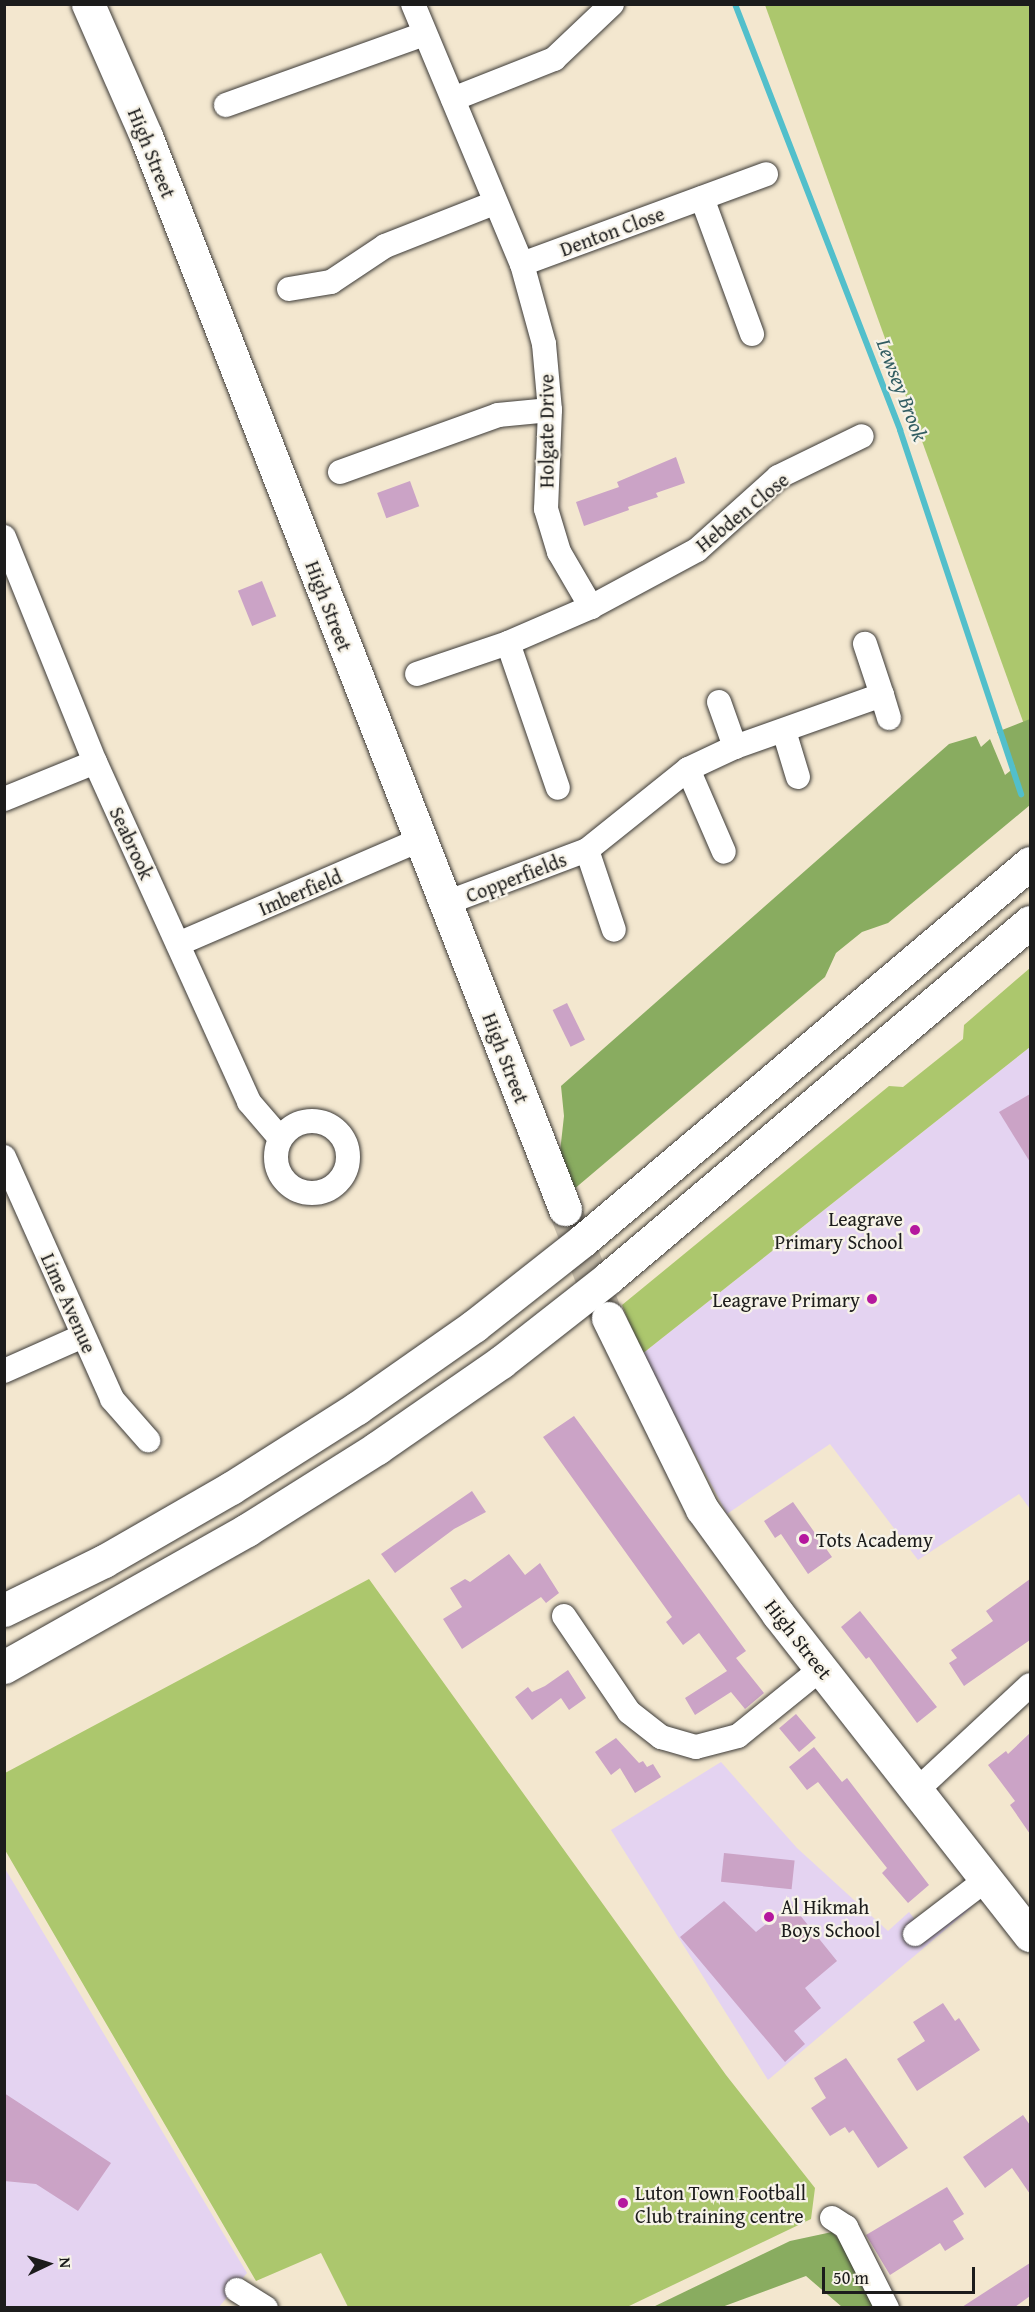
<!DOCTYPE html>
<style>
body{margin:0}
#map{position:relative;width:1035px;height:2312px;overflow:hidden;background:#f3e7cf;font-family:"Gentium Book Plus",serif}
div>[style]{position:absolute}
.built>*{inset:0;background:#e4d3f1}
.green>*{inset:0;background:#acc76d}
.forest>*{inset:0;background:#89ac60}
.stream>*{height:6px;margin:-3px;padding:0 3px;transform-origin:3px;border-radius:3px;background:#52bfcb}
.building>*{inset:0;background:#cba3c6;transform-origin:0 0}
.secondary-tunnel>*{height:33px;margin-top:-16.5px;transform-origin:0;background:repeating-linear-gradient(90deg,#c8beab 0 33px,transparent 0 49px)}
.roads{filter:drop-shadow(0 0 2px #3c3a37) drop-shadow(0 0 2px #3c3a37)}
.street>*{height:24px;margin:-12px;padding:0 12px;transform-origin:12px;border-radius:12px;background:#fff}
.street>.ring{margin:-12px;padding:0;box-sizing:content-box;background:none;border:24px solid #fff;border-radius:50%}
.secondary>*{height:33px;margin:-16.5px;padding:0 16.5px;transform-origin:16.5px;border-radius:16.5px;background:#fff}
.highway>*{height:33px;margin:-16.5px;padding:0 16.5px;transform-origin:16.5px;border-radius:16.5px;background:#fff}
.dots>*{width:16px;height:16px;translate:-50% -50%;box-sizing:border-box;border:3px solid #f7f3e8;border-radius:50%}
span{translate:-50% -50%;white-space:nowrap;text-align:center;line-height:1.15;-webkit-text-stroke:4.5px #f7f3e8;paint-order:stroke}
.street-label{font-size:20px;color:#1c1c1c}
.poi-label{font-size:20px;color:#1c1c1c}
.right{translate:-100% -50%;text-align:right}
.left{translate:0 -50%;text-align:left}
.water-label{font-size:21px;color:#325d62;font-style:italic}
.frame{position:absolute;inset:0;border:6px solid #1c1c1c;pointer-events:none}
.north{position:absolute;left:18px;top:2234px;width:60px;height:60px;-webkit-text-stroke:4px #f7f3e8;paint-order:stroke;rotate:86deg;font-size:16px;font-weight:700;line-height:24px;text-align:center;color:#1c1c1c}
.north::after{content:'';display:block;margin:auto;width:21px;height:27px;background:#1c1c1c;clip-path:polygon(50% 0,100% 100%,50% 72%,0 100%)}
.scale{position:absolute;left:822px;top:2267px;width:153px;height:27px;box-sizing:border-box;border:3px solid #1c1c1c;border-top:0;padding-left:8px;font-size:18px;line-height:21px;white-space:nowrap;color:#1c1c1c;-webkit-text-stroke:4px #f7f3e8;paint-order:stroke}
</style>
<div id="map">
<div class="built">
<i style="clip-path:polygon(1030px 1047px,1030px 1509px,1019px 1494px,918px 1560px,830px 1444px,727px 1514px,642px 1354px)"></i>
<i style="clip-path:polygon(721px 1762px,797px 1848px,888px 1931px,909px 1912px,916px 1921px,955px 1888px,971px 1908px,768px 2080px,611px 1830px)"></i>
<i style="clip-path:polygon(4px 1867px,247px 2273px,219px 2307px,5px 2307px)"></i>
</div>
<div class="green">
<i style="clip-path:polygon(765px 5px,1030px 5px,1030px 741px)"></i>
<i style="clip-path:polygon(1030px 968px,1030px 1047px,642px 1354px,622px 1305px,889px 1086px,903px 1087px,963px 1039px,964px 1025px)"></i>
<i style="clip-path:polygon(369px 1579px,726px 2075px,815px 2188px,811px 2219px,627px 2307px,348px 2307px,321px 2253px,256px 2281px,5px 1850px,5px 1773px)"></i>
</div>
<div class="forest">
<i style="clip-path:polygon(1030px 719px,1030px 805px,888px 923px,862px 932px,836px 953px,825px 977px,573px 1190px,559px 1161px,564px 1116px,561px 1086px,949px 744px,976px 736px,981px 747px,990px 739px,1005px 775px,1015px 767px,997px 732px)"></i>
<i style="clip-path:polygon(832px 2232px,849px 2250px,882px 2307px,842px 2307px,806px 2276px,722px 2307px,651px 2308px,790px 2241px)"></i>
</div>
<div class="stream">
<i style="left:735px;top:4px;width:457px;rotate:68.8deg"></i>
<i style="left:900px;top:430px;width:384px;rotate:71.6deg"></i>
</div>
<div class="building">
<i style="clip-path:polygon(676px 457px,685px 483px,656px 493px,658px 497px,628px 507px,629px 510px,584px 526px,576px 502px,619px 487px,617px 482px)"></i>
<i style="left:410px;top:481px;width:27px;height:35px;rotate:70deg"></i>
<i style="left:262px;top:581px;width:38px;height:26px;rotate:68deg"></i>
<i style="left:567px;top:1003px;width:41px;height:16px;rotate:64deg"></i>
<i style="clip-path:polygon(1030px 1094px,1030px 1162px,999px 1112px)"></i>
<i style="clip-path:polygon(574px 1416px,746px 1651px,736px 1658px,764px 1693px,745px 1709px,731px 1692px,695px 1715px,685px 1698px,727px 1671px,699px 1633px,683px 1645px,666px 1622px,672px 1617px,543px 1437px)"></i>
<i style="clip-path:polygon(472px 1491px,486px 1512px,454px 1529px,395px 1573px,381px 1554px)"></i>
<i style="clip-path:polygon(793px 1502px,832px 1557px,808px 1574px,781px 1534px,775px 1538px,764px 1521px)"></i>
<i style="clip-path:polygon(509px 1554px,525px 1575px,540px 1563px,559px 1593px,546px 1603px,541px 1597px,462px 1649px,443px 1619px,462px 1607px,450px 1588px,465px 1579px,470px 1582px)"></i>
<i style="clip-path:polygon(1030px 1579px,1030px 1640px,964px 1686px,949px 1663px,957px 1658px,951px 1650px,993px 1621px,986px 1611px)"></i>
<i style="clip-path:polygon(860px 1611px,937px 1707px,917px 1723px,869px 1657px,866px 1659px,841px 1627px)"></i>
<i style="clip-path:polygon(568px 1670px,586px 1698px,569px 1710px,561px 1698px,532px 1720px,515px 1697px,528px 1687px,532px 1692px,545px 1686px)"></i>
<i style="left:796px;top:1714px;width:31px;height:22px;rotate:50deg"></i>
<i style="clip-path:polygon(1030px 1733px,1030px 1834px,1010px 1805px,1015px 1801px,988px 1765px,1006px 1751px,1008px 1754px)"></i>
<i style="clip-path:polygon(616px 1738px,639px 1763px,643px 1761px,647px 1767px,653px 1764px,661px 1777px,635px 1793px,620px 1768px,611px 1775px,595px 1752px)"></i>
<i style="clip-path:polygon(814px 1747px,842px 1782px,847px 1778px,929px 1885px,908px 1903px,882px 1873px,887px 1868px,818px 1782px,807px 1790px,789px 1767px)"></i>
<i style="left:724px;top:1853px;width:71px;height:29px;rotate:6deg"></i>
<i style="clip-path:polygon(724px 1901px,756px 1932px,791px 1904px,837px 1961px,805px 1988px,821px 2008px,794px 2031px,805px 2044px,785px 2062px,680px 1937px)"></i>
<i style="clip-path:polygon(943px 2003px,955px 2021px,959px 2018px,980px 2050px,917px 2091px,897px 2059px,925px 2041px,913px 2022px)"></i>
<i style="clip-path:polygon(846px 2058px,908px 2148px,878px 2168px,853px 2130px,849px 2133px,845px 2127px,830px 2136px,811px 2108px,826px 2098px,814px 2078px)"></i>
<i style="clip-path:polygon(4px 2093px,111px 2163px,78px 2211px,36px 2184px,4px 2181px)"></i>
<i style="clip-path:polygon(1023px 2115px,1030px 2125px,1030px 2194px,1012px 2168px,985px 2188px,963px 2157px)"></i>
<i style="clip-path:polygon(947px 2187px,964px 2214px,953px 2221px,964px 2239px,945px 2251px,940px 2243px,890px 2275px,866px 2235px)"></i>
<i style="clip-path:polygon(1030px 2263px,1030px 2296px,1015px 2307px,962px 2307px)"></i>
</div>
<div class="secondary-tunnel">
<i style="left:565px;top:1209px;width:113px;rotate:68.7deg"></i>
</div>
<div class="roads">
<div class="street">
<i style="left:413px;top:4px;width:282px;rotate:67.3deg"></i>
<i style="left:522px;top:264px;width:83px;rotate:74.6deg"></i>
<i style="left:544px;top:344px;width:66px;rotate:84.8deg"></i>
<i style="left:550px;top:410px;width:99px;rotate:92.3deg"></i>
<i style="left:546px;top:509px;width:45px;rotate:73.2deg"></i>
<i style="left:559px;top:552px;width:64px;rotate:59.8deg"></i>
<i style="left:591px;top:607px;width:90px;rotate:156.6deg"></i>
<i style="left:508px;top:643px;width:96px;rotate:161.2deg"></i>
<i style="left:453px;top:99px;width:109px;rotate:-21.6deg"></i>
<i style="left:554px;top:59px;width:80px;rotate:-43.5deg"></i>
<i style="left:226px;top:105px;width:210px;rotate:-19.7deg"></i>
<i style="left:702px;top:198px;width:145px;rotate:69.8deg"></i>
<i style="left:522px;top:264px;width:260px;rotate:-20.2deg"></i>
<i style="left:289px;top:289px;width:43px;rotate:-9.5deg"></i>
<i style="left:331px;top:282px;width:65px;rotate:-33.7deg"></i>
<i style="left:385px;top:246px;width:117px;rotate:-21.5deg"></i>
<i style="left:340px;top:472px;width:168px;rotate:-19.8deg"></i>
<i style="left:498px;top:415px;width:52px;rotate:-5.5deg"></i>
<i style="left:4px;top:537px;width:243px;rotate:68deg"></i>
<i style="left:95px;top:762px;width:373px;rotate:65.6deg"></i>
<i style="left:249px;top:1102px;width:48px;rotate:49.3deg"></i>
<i style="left:591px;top:607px;width:120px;rotate:-28.3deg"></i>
<i style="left:697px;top:550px;width:109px;rotate:-42deg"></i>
<i style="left:778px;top:477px;width:93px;rotate:-26deg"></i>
<i style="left:508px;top:643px;width:153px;rotate:71deg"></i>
<i style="left:882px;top:695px;width:24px;rotate:73deg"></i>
<i style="left:719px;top:702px;width:48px;rotate:70.4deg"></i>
<i style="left:784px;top:731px;width:48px;rotate:73.1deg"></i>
<i style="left:688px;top:769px;width:90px;rotate:66.6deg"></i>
<i style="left:4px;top:799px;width:98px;rotate:-22.1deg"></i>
<i style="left:587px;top:850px;width:84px;rotate:71.4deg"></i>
<i style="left:446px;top:903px;width:151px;rotate:-20.6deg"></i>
<i style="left:587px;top:850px;width:129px;rotate:-38.7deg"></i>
<i style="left:688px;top:769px;width:52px;rotate:-25.1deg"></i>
<i style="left:735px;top:747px;width:156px;rotate:-19.5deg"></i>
<i style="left:882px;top:695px;width:54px;rotate:-108.4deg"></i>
<i style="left:178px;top:944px;width:266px;rotate:-23.3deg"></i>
<i class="ring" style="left:276px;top:1121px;width:48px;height:48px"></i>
<i style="left:4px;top:1157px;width:265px;rotate:65.9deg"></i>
<i style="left:112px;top:1399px;width:55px;rotate:48.7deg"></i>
<i style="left:4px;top:1371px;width:86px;rotate:-23.9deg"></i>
<i style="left:564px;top:1616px;width:116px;rotate:55.9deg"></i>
<i style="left:629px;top:1712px;width:41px;rotate:38deg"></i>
<i style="left:661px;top:1737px;width:36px;rotate:16deg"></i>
<i style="left:696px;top:1747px;width:43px;rotate:-14.7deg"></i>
<i style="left:738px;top:1736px;width:108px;rotate:-39deg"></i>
<i style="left:917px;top:1790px;width:154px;rotate:-42.9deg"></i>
<i style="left:915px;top:1934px;width:91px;rotate:-37.4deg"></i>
<i style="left:832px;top:2218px;width:17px;rotate:33deg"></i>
<i style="left:846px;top:2227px;width:91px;rotate:63.2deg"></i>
<i style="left:237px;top:2290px;width:34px;rotate:32deg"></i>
</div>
<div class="secondary">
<i style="left:88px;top:4px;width:144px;rotate:66.3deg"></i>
<i style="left:146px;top:136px;width:1152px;rotate:68.67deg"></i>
<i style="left:608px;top:1318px;width:213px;rotate:63.8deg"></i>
<i style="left:702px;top:1509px;width:130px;rotate:54.1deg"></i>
<i style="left:778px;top:1614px;width:408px;rotate:51.9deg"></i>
</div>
<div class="highway">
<i style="left:4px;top:1610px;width:111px;rotate:-26.1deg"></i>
<i style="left:104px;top:1561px;width:146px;rotate:-29.9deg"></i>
<i style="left:231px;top:1488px;width:149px;rotate:-32.4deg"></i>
<i style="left:357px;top:1408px;width:143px;rotate:-35deg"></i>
<i style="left:474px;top:1326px;width:137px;rotate:-38.2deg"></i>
<i style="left:582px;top:1241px;width:586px;rotate:-40.16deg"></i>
<i style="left:4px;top:1667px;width:279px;rotate:-29.4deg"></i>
<i style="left:247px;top:1530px;width:154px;rotate:-32.2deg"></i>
<i style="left:377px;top:1448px;width:151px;rotate:-34.7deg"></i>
<i style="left:501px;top:1362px;width:136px;rotate:-38.1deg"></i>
<i style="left:608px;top:1278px;width:552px;rotate:-40.15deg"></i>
</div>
</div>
<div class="dots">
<i style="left:915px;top:1230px;background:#b5179e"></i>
<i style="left:872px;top:1299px;background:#b5179e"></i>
<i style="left:804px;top:1539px;background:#b5179e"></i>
<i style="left:769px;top:1917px;background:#b5179e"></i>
<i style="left:623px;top:2203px;background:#b5179e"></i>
</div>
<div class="street-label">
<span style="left:152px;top:153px;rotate:68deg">High Street</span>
<span style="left:612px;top:231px;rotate:-20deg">Denton Close</span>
<span style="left:546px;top:431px;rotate:-90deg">Holgate Drive</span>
<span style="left:742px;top:512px;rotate:-39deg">Hebden Close</span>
<span style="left:329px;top:606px;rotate:69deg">High Street</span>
<span style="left:132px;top:843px;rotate:65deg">Seabrook</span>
<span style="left:516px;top:877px;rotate:-21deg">Copperfields</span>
<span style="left:300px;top:892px;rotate:-23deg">Imberfield</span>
<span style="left:506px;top:1058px;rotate:69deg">High Street</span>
<span style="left:69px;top:1303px;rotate:66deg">Lime Avenue</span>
<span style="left:799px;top:1639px;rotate:52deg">High Street</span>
</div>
<div class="poi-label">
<span class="right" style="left:903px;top:1230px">Leagrave<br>Primary School</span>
<span class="right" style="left:860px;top:1299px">Leagrave Primary</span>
<span class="left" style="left:816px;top:1539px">Tots Academy</span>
<span class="left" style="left:781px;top:1918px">Al Hikmah<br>Boys School</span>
<span class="left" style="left:635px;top:2204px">Luton Town Football<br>Club training centre</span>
</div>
<div class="water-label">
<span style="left:902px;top:390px;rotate:69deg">Lewsey Brook</span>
</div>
<div class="frame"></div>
<div class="north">N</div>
<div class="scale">50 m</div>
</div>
